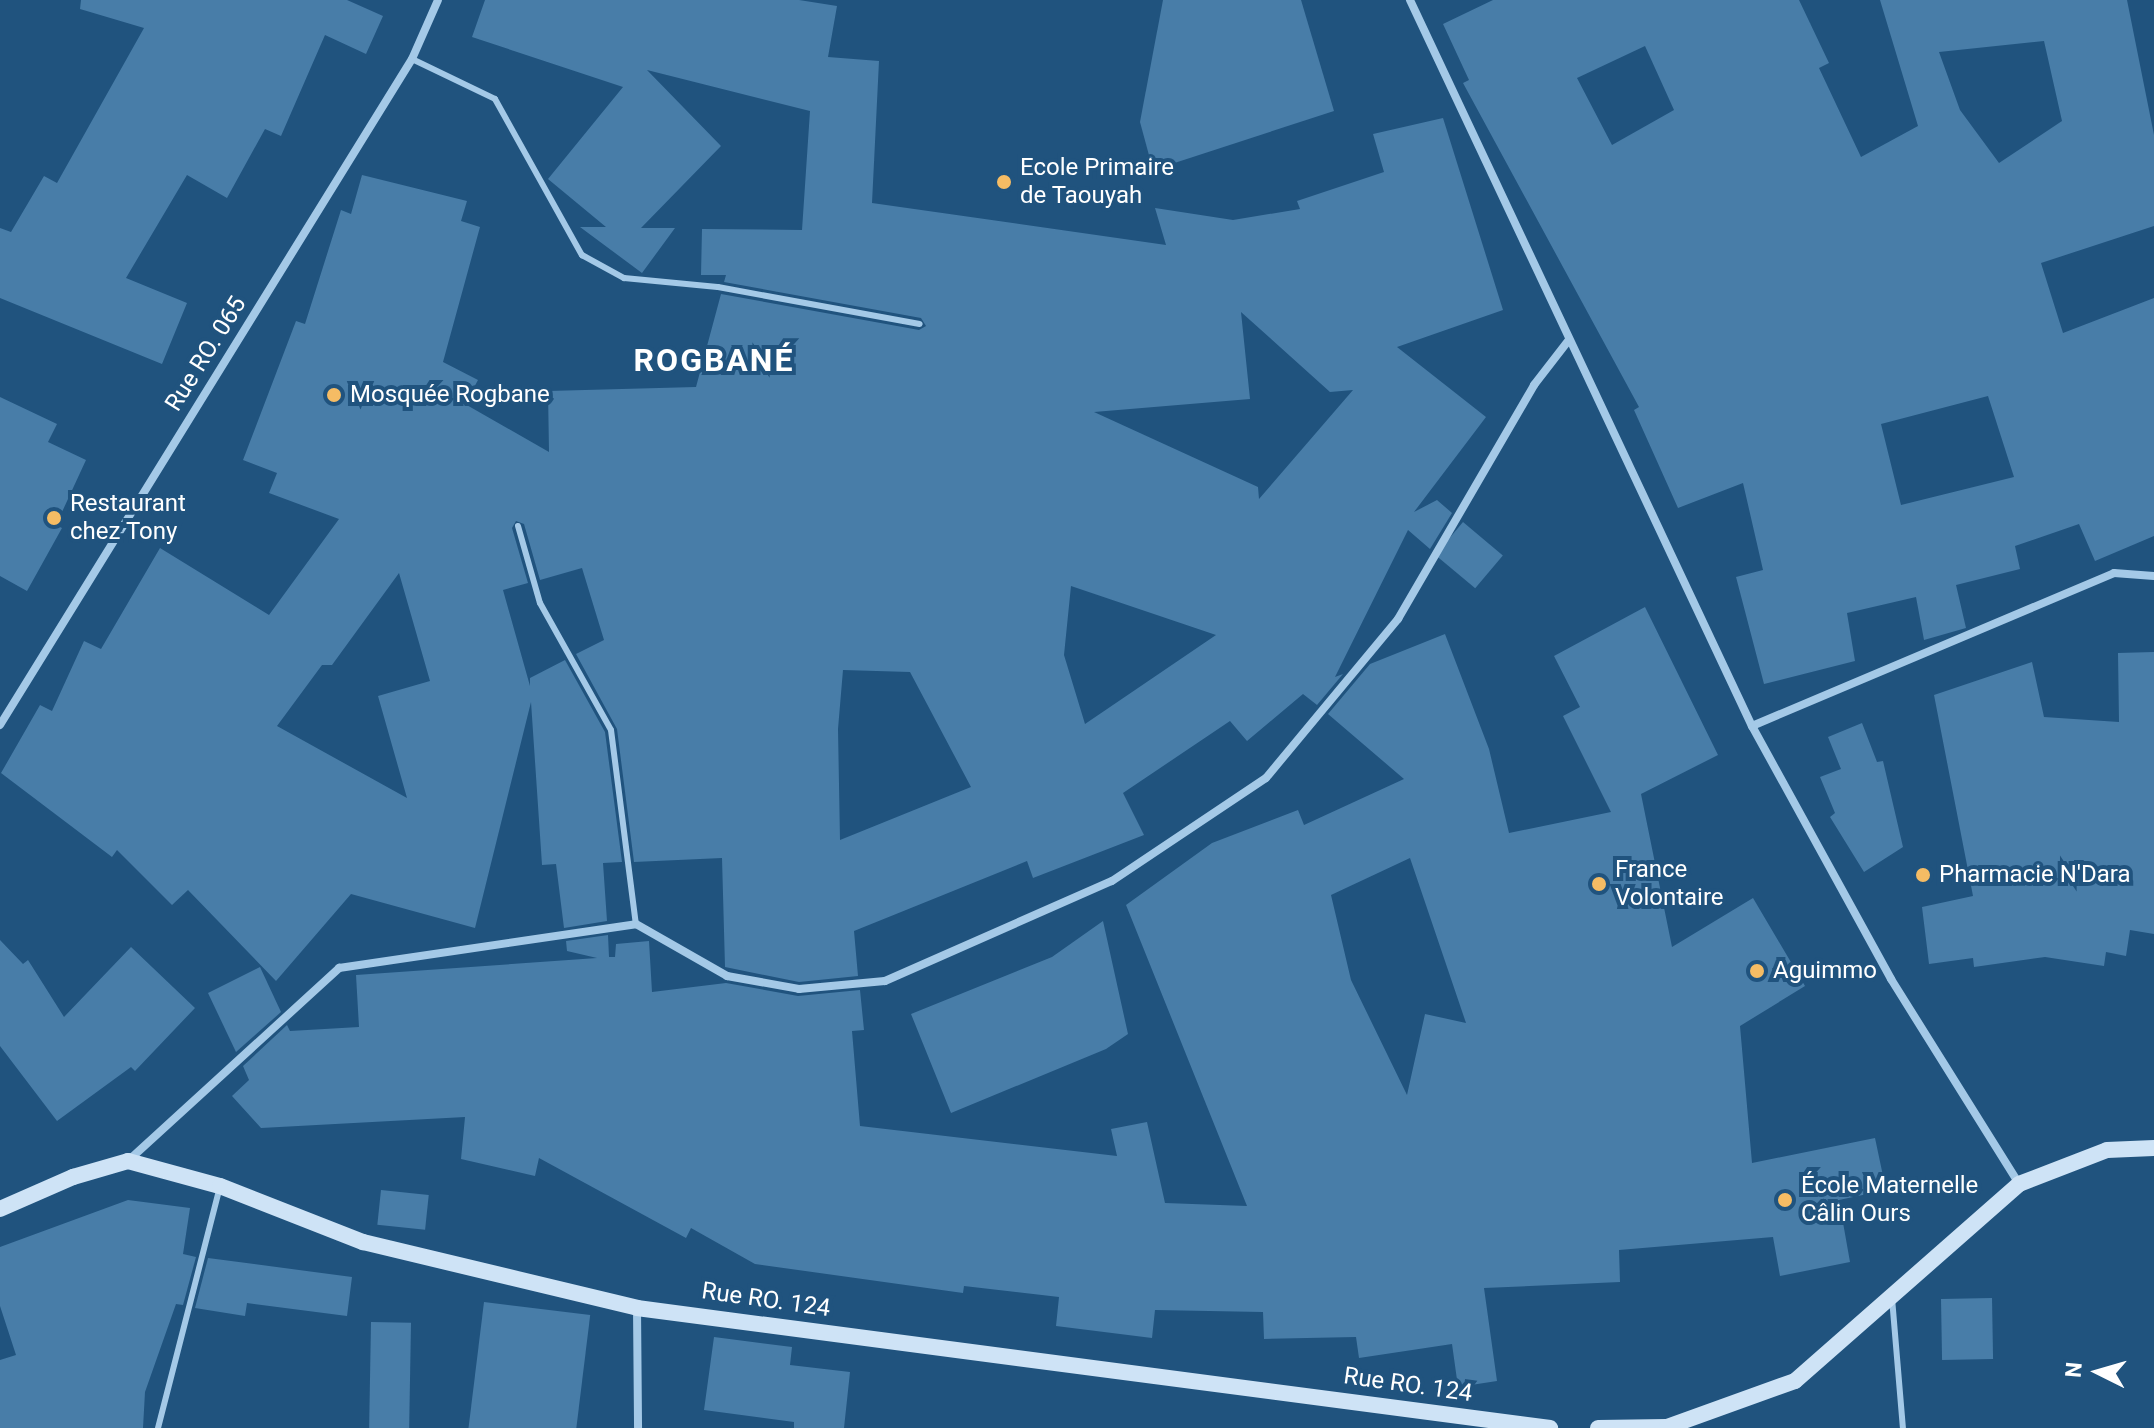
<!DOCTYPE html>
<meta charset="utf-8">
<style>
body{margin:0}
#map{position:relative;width:2154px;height:1428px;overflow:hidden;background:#20537e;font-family:Roboto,sans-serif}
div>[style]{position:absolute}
.building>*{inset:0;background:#487da8;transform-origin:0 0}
.lane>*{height:6px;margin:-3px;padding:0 3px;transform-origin:3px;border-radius:3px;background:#a4c9e7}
.street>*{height:8px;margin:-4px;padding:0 4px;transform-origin:4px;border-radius:4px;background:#a4c9e7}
.secondary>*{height:16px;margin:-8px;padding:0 8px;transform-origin:8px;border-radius:8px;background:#cee3f6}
.dots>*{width:22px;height:22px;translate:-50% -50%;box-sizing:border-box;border:4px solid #20537e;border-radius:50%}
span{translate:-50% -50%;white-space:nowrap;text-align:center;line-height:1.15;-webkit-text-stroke:8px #20537e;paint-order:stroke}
.poi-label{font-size:24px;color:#fff}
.left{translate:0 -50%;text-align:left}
.street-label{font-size:24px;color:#fff}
.district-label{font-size:32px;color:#fff;font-weight:700;letter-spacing:2px}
.north{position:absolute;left:2058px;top:1332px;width:80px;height:80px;-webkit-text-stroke:6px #20537e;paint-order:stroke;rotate:275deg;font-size:22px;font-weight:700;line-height:32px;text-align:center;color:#fff}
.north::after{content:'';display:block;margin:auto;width:28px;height:36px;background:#fff;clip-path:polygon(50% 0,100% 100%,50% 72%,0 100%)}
</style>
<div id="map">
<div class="building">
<i style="clip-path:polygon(81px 0,347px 0,383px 16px,366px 54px,325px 35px,281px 136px,265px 129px,227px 198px,187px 175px,126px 278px,187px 303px,162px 364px,0 298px,0 228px,11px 232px,44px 176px,57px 183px,144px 28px,80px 9px)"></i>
<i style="clip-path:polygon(evenodd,485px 0,799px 0,837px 6px,828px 57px,879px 61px,872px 203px,1166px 245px,1155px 208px,1233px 220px,1300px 209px,1297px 201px,1384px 172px,1373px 134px,1443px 118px,1503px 310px,1397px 347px,1486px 417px,1414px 512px,1437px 500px,1452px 513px,1430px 549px,1408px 530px,1335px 677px,1343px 674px,1317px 705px,1303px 694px,1247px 741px,1230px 721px,1123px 793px,1144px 835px,1033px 878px,1027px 861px,854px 931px,858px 976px,799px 982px,725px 967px,722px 858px,634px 862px,617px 729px,576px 654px,604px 640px,582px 568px,540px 580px,524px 524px,516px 521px,512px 528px,528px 583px,503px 590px,530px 686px,530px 678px,565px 660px,605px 732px,622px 862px,603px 863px,607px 921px,564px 928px,556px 864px,542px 865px,531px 702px,475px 928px,351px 894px,276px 981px,188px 890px,172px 905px,117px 850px,112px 857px,1px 773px,40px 705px,52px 711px,84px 641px,101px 649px,160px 548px,269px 615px,339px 519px,269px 493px,277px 473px,243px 460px,296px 321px,305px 324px,341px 210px,351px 214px,362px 175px,467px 201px,461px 221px,480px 227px,443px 362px,478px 380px,465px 404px,549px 452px,548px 391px,696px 387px,721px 294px,919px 330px,926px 326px,921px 318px,724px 282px,726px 275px,701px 275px,702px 229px,802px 230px,810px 111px,647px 70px,721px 146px,641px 228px,675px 228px,642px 273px,580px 227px,606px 227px,548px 179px,623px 87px,472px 37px,485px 0,1241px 312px,1330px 392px,1353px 390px,1259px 499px,1258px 487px,1094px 412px,1250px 399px,1241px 312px,485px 0,399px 573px,430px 681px,378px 696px,407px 798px,277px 726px,322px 665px,332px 665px,399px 573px,485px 0,1071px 586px,1216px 635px,1085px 724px,1064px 655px,1071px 586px,485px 0,843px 670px,910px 672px,971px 787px,840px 840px,838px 729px,843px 670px)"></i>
<i style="clip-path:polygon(1163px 0,1301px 0,1334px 111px,1153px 170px,1140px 122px)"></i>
<i style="clip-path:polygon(evenodd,1493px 0,1799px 0,1829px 63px,1819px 68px,1861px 157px,1918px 126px,1880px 0,2127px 0,2154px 135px,2154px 226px,2041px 263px,2063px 333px,2154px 298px,2154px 536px,2095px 561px,2079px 524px,2015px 546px,2020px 569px,1956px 585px,1966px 628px,1924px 640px,1916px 597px,1847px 613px,1855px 661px,1764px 684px,1736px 577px,1763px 570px,1743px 483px,1678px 508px,1634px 410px,1639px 407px,1463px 83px,1469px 80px,1443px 24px,1493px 0,2044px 41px,2062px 121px,1999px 163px,1960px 110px,1939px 52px,2044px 41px,1493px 0,1645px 46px,1674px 110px,1612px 145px,1577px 78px,1645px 46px,1493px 0,1988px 396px,2014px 477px,1901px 505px,1881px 424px,1988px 396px)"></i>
<i style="clip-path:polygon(0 397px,57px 424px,48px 442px,86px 460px,56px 525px,62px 528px,27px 591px,0 576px)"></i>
<i style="left:1463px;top:522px;width:52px;height:43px;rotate:40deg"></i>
<i style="clip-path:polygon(evenodd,1645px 607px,1718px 755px,1641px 794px,1672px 947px,1753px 898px,1805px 986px,1740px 1026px,1752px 1163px,1875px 1138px,1886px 1190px,1839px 1200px,1850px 1262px,1780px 1276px,1773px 1237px,1619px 1250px,1620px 1282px,1484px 1288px,1497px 1381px,1458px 1387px,1452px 1344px,1359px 1358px,1356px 1337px,1264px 1339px,1263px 1312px,1155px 1310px,1152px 1338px,1056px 1326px,1059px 1297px,964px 1286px,963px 1293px,755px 1264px,691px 1228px,686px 1238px,539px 1158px,535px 1176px,461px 1159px,465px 1117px,261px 1128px,232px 1096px,249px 1080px,243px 1066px,287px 1025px,290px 1031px,359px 1027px,356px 975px,597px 958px,567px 951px,566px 941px,608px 935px,609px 957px,615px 957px,616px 944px,649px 941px,652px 992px,726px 983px,798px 996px,860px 990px,864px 1030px,852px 1031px,860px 1126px,1117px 1156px,1111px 1129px,1147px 1122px,1165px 1203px,1247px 1206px,1126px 905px,1212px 843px,1298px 810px,1304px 825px,1404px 779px,1328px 714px,1370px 664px,1445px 634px,1489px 749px,1509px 833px,1611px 812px,1563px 716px,1580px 707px,1554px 656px,1645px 607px,1410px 858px,1466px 1023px,1425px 1014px,1407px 1095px,1351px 980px,1331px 895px,1410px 858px)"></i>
<i style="clip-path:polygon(2154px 652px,2154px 934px,2130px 930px,2126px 956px,2106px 952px,2104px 966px,2045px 957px,1974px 967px,1973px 958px,1929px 964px,1922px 907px,1973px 896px,1934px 695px,2032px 662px,2044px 717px,2119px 722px,2118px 653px)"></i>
<i style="clip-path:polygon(1862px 723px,1877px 762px,1883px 761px,1903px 847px,1864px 872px,1830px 817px,1835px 813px,1820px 777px,1841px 769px,1828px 737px)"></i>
<i style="clip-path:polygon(1103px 921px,1128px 1034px,1106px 1049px,951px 1113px,911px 1014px,1052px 957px)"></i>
<i style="clip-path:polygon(0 940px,23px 964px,28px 960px,64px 1017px,131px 947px,195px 1008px,135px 1071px,131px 1067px,57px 1121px,0 1046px)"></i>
<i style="clip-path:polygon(260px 967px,281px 1012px,236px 1052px,208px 993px)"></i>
<i style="left:381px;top:1190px;width:48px;height:35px;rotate:6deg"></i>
<i style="clip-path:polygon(128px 1200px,190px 1208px,183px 1254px,196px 1257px,183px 1305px,176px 1304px,145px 1392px,143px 1428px,0 1428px,0 1360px,16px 1355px,0 1306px,0 1247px)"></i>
<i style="clip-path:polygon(208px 1258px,352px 1277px,347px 1316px,247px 1303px,245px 1316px,195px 1308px)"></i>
<i style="left:1992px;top:1298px;width:61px;height:51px;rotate:89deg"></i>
<i style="left:484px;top:1302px;width:107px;height:127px;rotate:7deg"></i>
<i style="left:371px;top:1322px;width:40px;height:106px;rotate:1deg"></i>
<i style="clip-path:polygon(714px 1337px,792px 1347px,790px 1365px,850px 1372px,844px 1428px,794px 1428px,794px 1422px,704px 1410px)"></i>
</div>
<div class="lane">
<i style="left:412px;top:59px;width:92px;rotate:25.7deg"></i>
<i style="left:495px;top:99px;width:179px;rotate:60.9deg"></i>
<i style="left:582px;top:255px;width:48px;rotate:28.7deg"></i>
<i style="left:624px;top:278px;width:94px;rotate:5.5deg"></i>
<i style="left:718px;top:287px;width:205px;rotate:10.4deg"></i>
<i style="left:518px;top:526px;width:80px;rotate:74.1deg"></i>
<i style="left:540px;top:603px;width:145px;rotate:60.8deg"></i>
<i style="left:611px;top:730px;width:196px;rotate:82.7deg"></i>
<i style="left:1892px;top:1298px;width:130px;rotate:85.2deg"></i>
<i style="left:158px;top:1428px;width:249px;rotate:-75.6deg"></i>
</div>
<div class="street">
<i style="left:1410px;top:0;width:803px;rotate:64.78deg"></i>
<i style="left:1752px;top:726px;width:289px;rotate:61.2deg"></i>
<i style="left:1891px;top:979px;width:242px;rotate:58deg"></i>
<i style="left:0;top:725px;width:783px;rotate:-58.26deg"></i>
<i style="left:412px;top:59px;width:64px;rotate:-66.2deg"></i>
<i style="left:1752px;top:726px;width:393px;rotate:-22.9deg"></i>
<i style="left:2114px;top:573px;width:40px;rotate:4.3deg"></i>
<i style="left:129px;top:1160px;width:285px;rotate:-42.4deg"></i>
<i style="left:339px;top:968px;width:300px;rotate:-8.4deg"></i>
<i style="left:636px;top:924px;width:105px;rotate:29.7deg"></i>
<i style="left:727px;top:976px;width:73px;rotate:10.2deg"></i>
<i style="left:799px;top:989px;width:86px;rotate:-5.3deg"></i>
<i style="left:885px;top:981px;width:248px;rotate:-23.8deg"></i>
<i style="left:1112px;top:881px;width:185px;rotate:-33.8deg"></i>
<i style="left:1266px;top:778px;width:207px;rotate:-50.3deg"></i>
<i style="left:1398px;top:619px;width:271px;rotate:-59.8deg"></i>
<i style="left:1534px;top:385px;width:56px;rotate:-52.3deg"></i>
<i style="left:637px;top:1308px;width:120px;rotate:89.5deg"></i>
</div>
<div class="secondary">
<i style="left:0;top:1209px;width:80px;rotate:-23.7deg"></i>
<i style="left:73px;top:1177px;width:57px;rotate:-16.2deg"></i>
<i style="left:128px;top:1161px;width:95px;rotate:15.2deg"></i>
<i style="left:220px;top:1186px;width:154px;rotate:21.4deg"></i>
<i style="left:363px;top:1242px;width:282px;rotate:13.5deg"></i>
<i style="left:637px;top:1308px;width:921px;rotate:7.49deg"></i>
<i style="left:1598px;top:1428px;width:69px;rotate:-0.8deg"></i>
<i style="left:1667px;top:1427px;width:136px;rotate:-19.8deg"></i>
<i style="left:1795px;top:1381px;width:298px;rotate:-41.3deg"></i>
<i style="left:2019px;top:1184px;width:94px;rotate:-21.1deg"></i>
<i style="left:2107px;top:1150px;width:47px;rotate:-2.4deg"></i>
</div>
<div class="dots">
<i style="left:1004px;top:182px;background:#f5bc64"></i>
<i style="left:334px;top:395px;background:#f5bc64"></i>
<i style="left:54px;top:518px;background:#f5bc64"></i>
<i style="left:1923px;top:875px;background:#f5bc64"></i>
<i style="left:1599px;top:884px;background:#f5bc64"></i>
<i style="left:1757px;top:971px;background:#f5bc64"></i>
<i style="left:1785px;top:1200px;background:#f5bc64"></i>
</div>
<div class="poi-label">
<span class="left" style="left:1020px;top:182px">Ecole Primaire<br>de Taouyah</span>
<span class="left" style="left:350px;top:395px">Mosquée Rogbane</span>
<span class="left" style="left:70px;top:518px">Restaurant<br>chez Tony</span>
<span class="left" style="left:1615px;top:884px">France<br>Volontaire</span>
<span class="left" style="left:1939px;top:875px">Pharmacie N'Dara</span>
<span class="left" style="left:1773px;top:971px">Aguimmo</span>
<span class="left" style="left:1801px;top:1200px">École Maternelle<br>Câlin Ours</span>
</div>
<div class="street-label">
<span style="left:206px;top:354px;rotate:-58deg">Rue RO. 065</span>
<span style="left:766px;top:1300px;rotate:8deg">Rue RO. 124</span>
<span style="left:1408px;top:1385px;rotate:8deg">Rue RO. 124</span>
</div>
<div class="district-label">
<span style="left:714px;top:360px">ROGBANÉ</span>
</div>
<div class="north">N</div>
</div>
